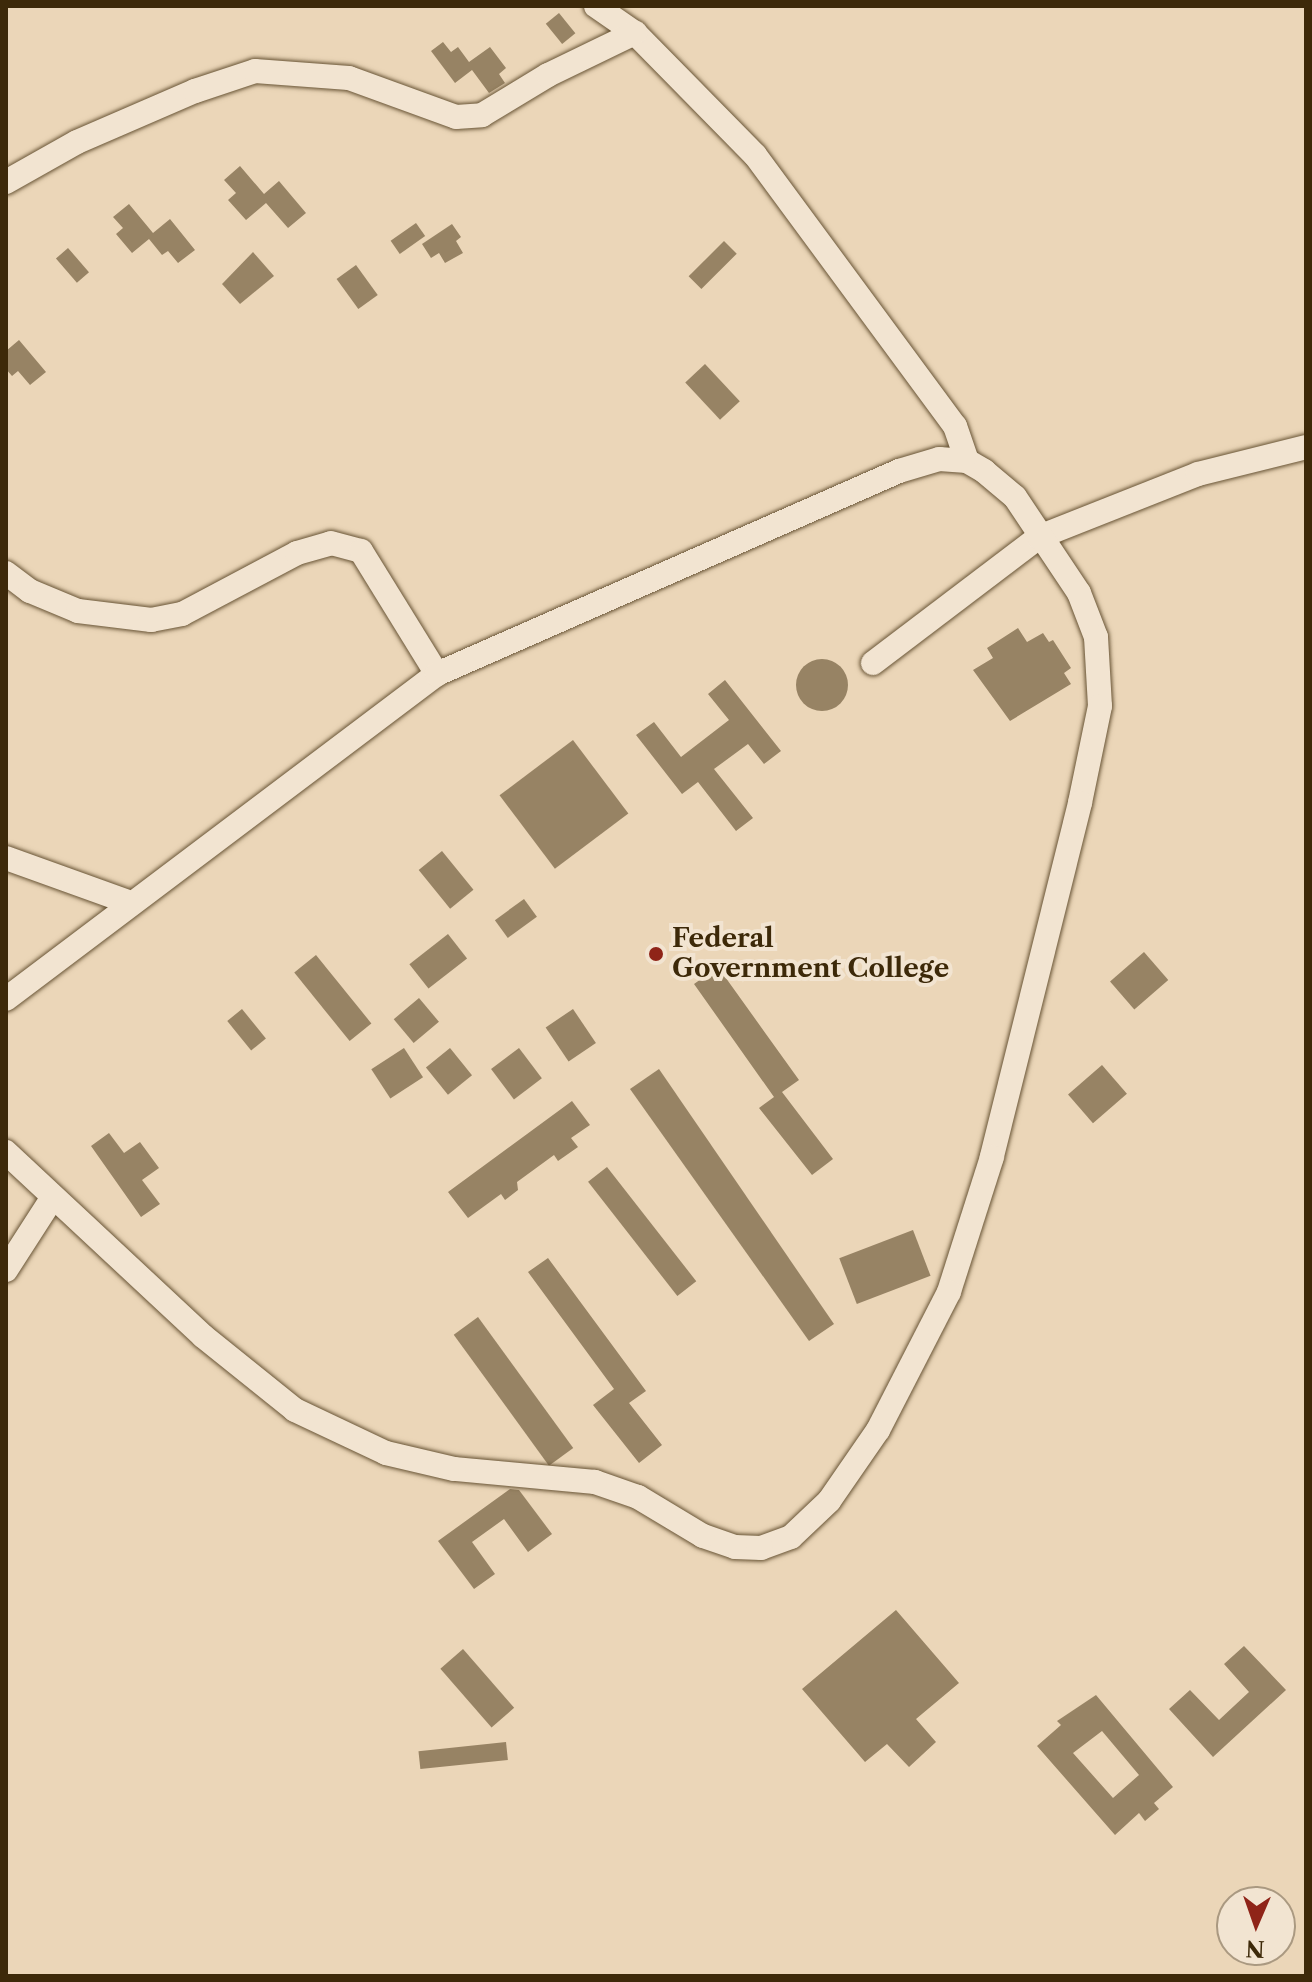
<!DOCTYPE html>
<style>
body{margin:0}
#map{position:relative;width:1312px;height:1982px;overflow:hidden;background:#ebd6b8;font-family:"Libre Caslon Text",serif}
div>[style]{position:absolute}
.building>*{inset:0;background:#978364;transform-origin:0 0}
.round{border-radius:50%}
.roads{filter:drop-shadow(0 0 2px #685435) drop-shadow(0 0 2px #685435)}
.minor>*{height:24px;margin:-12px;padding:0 12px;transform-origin:12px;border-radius:12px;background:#f2e4d1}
.dots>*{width:22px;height:22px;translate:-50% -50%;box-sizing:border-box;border:4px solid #f2e4d1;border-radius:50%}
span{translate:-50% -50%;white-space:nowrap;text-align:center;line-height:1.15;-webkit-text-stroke:8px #f2e4d1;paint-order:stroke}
.poi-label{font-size:26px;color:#3d2909;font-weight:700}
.left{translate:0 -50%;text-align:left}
.frame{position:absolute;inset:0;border:8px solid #3d2909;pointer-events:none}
.north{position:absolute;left:1216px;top:1886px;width:80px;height:80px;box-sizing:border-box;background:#f2e4d1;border:2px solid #aa9981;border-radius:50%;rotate:182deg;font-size:22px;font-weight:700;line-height:32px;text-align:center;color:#3d2909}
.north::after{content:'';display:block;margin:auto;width:28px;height:36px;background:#8f2418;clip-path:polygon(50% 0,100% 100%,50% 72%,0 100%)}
</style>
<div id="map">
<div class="building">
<i style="left:559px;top:13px;width:26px;height:17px;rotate:51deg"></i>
<i style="clip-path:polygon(443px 42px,451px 52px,458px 47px,469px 62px,490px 47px,506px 68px,499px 74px,505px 83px,489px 93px,472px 70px,455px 83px,431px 51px)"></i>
<i style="clip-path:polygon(240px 166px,264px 194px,279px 181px,306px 213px,288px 228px,266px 203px,246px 220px,228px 200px,236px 193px,224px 180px)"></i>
<i style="clip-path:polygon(129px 204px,153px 233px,170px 219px,195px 250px,178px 263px,168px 251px,162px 255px,149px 239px,132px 253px,116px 234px,123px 228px,113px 217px)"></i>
<i style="left:416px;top:223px;width:16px;height:31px;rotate:55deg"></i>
<i style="clip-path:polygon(452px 224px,461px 237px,456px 241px,463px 253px,445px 263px,439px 253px,431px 258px,422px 244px)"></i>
<i style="left:724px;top:241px;width:18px;height:50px;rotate:45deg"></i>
<i style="left:68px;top:248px;width:32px;height:16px;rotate:49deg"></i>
<i style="clip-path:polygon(253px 252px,274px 276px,240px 304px,222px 284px)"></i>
<i style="left:356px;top:265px;width:37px;height:24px;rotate:54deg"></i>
<i style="clip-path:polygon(19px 340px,46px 372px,30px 385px,18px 371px,12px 376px,6px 369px,6px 351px)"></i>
<i style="left:705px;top:364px;width:51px;height:27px;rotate:47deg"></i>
<i style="clip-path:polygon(1018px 628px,1027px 642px,1043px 633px,1049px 642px,1053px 640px,1071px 668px,1064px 673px,1071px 684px,1010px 721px,973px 670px,993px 658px,987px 648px)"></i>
<i class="round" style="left:796px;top:659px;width:52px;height:52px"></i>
<i style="clip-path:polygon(725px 680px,781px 751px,764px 764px,748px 744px,714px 769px,753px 818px,736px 831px,698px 782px,682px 794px,636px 735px,654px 722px,681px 757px,729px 720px,708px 694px)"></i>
<i style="left:573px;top:740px;width:92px;height:92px;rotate:53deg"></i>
<i style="left:442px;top:851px;width:50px;height:30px;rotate:51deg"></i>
<i style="left:524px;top:899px;width:22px;height:36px;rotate:54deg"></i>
<i style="left:448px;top:934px;width:31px;height:49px;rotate:52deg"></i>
<i style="left:1144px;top:952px;width:37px;height:45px;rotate:49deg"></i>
<i style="left:316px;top:955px;width:88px;height:28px;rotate:51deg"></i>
<i style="clip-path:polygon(718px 967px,799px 1080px,782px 1092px,833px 1159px,812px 1175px,759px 1108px,774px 1097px,694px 984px)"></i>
<i style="left:419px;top:998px;width:31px;height:33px;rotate:50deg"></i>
<i style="left:242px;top:1009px;width:38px;height:19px;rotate:51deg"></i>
<i style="left:573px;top:1009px;width:41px;height:33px;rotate:56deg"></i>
<i style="left:404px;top:1048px;width:35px;height:39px;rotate:57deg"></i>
<i style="left:450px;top:1048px;width:35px;height:31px;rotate:51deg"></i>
<i style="left:519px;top:1048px;width:38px;height:35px;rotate:53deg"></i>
<i style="left:1102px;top:1065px;width:38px;height:45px;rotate:49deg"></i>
<i style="clip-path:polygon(659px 1069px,834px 1324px,809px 1341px,630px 1089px)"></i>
<i style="clip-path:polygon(572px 1101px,590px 1125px,571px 1138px,578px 1147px,558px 1161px,554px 1155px,517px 1182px,518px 1190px,505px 1200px,501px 1194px,468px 1218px,448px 1192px)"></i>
<i style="clip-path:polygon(109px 1133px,124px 1153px,140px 1142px,159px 1168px,142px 1180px,160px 1204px,141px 1217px,91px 1146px)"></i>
<i style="left:607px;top:1167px;width:145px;height:24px;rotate:52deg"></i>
<i style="left:913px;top:1230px;width:49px;height:79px;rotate:69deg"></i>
<i style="clip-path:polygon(548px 1258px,646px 1391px,629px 1403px,662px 1445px,639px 1463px,593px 1405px,614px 1389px,528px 1272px)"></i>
<i style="left:478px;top:1317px;width:162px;height:30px;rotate:54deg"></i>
<i style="clip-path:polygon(510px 1489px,519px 1490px,552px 1534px,528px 1552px,504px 1519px,472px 1542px,495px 1574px,474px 1589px,438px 1541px)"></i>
<i style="clip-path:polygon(896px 1610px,959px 1683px,916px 1719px,936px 1742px,909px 1767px,887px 1744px,865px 1762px,802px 1689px)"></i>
<i style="clip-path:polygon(1244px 1646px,1286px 1690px,1213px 1757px,1169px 1709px,1190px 1690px,1219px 1720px,1249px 1692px,1224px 1664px)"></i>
<i style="left:463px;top:1649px;width:78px;height:30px;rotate:49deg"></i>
<i style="clip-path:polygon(evenodd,1096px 1695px,1173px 1787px,1154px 1803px,1159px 1809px,1145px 1821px,1139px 1813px,1115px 1835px,1037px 1746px,1061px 1725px,1057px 1721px,1096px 1695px,1102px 1731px,1139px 1775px,1113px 1798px,1073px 1753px,1102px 1731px)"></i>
<i style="left:506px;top:1742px;width:18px;height:88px;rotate:84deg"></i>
</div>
<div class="roads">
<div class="minor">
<i style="left:596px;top:6px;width:47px;rotate:34.7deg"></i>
<i style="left:635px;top:33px;width:171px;rotate:45.5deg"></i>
<i style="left:755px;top:155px;width:337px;rotate:53.6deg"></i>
<i style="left:955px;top:426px;width:37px;rotate:71deg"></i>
<i style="left:6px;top:182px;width:81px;rotate:-29.4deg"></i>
<i style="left:77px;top:142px;width:129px;rotate:-23.4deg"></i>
<i style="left:195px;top:91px;width:63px;rotate:-18.4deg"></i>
<i style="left:255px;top:71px;width:94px;rotate:4.3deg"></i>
<i style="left:349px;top:78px;width:114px;rotate:20deg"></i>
<i style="left:456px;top:117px;width:26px;rotate:-4deg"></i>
<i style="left:482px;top:115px;width:77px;rotate:-31.2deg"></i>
<i style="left:548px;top:75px;width:97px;rotate:-25.8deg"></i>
<i style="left:6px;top:573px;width:30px;rotate:37deg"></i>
<i style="left:30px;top:591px;width:52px;rotate:22.6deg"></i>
<i style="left:78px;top:611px;width:74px;rotate:7deg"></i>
<i style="left:151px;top:620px;width:32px;rotate:-11deg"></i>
<i style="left:182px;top:614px;width:130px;rotate:-27.9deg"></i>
<i style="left:297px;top:553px;width:35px;rotate:-16deg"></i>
<i style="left:331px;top:543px;width:31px;rotate:15deg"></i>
<i style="left:361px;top:551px;width:145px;rotate:58.3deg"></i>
<i style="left:873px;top:663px;width:208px;rotate:-37.2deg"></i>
<i style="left:1039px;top:537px;width:171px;rotate:-21.6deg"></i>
<i style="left:1198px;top:474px;width:111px;rotate:-14deg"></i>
<i style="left:6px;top:858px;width:130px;rotate:19.8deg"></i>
<i style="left:6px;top:999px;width:540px;rotate:-37.02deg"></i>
<i style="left:437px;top:674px;width:505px;rotate:-23.72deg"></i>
<i style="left:899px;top:471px;width:42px;rotate:-16.7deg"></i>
<i style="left:939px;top:459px;width:28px;rotate:4deg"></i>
<i style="left:967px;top:461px;width:20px;rotate:30deg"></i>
<i style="left:984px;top:471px;width:40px;rotate:40deg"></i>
<i style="left:1015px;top:497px;width:115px;rotate:56.3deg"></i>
<i style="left:1079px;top:593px;width:47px;rotate:68.9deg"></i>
<i style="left:1096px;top:637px;width:69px;rotate:86.7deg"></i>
<i style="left:1100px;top:706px;width:99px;rotate:101.7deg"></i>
<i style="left:1080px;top:803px;width:365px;rotate:104deg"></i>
<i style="left:992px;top:1157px;width:142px;rotate:107.7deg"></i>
<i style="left:949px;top:1292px;width:155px;rotate:117.2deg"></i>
<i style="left:878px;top:1430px;width:86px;rotate:124.6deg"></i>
<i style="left:829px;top:1501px;width:52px;rotate:136.5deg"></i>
<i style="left:791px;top:1537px;width:32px;rotate:160deg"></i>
<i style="left:761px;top:1548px;width:26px;rotate:-178deg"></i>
<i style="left:735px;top:1547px;width:34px;rotate:-161deg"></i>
<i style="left:703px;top:1536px;width:76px;rotate:-149deg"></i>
<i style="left:638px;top:1497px;width:46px;rotate:-160.8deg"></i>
<i style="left:595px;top:1482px;width:142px;rotate:-174.7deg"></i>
<i style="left:454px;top:1469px;width:70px;rotate:-166.8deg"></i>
<i style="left:386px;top:1453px;width:101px;rotate:-154.7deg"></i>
<i style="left:295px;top:1410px;width:118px;rotate:-141.2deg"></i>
<i style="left:203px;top:1336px;width:270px;rotate:-137deg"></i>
<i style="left:6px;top:1270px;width:87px;rotate:-57.2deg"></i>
</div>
</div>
<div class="dots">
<i style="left:656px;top:954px;background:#8f2418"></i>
</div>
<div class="poi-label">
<span class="left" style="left:672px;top:954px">Federal<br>Government College</span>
</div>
<div class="frame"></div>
<div class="north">N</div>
</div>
